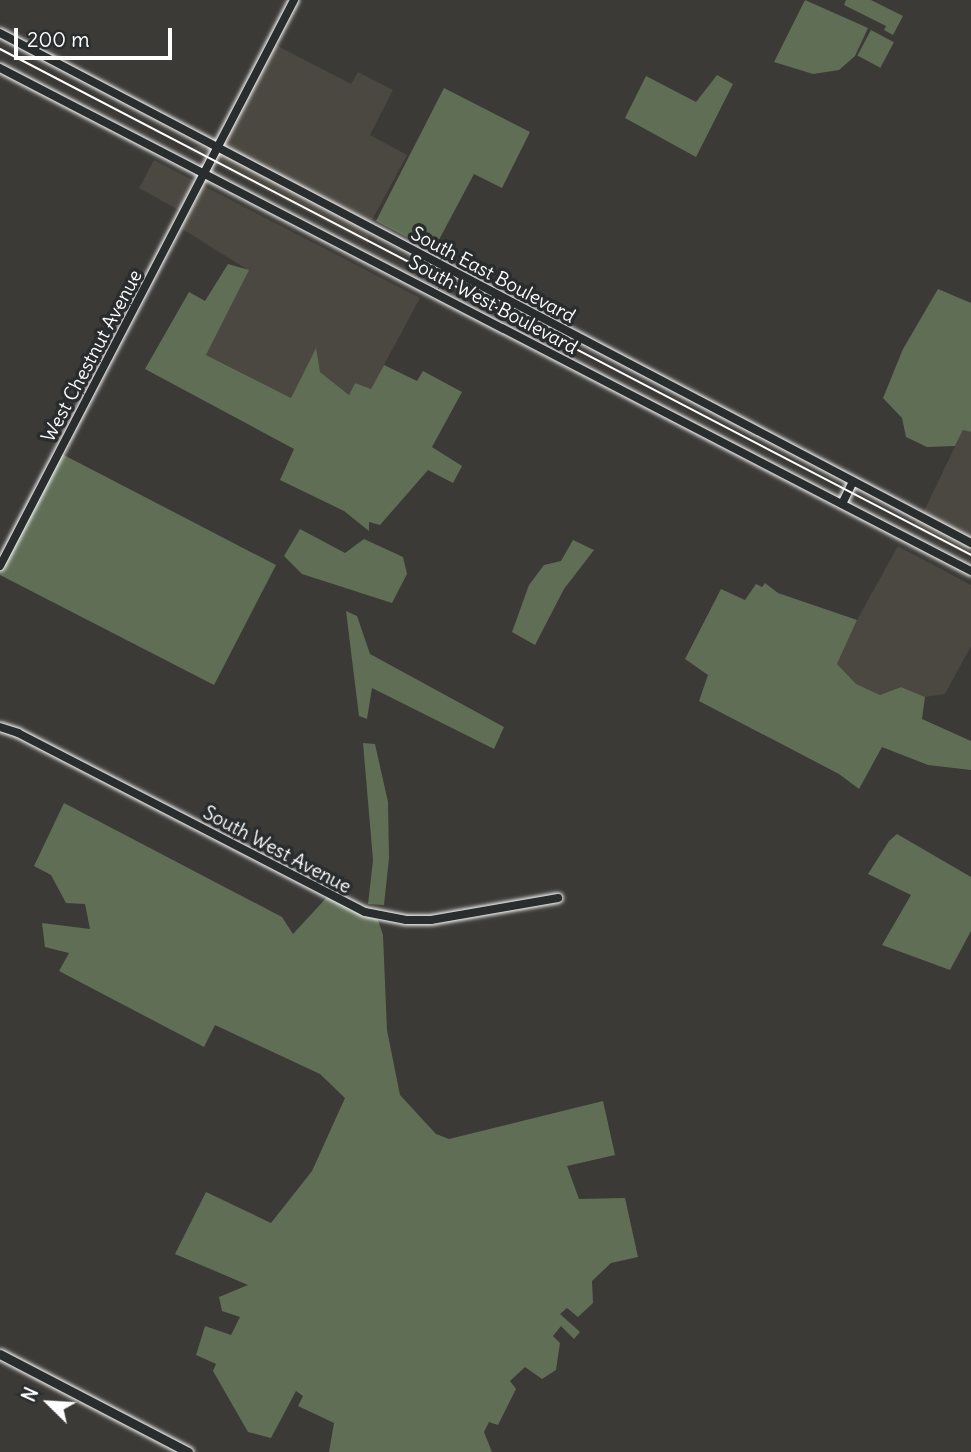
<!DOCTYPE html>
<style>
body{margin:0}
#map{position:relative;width:971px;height:1452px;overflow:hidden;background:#3b3a37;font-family:Delius,sans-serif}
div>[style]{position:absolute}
.built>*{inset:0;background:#4b4741}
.green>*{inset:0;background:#606e56;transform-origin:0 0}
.roads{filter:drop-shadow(0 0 2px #fff) drop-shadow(0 0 2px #fff)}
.secondary>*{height:8px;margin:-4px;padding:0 4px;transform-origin:4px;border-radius:4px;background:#2a2d2e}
.primary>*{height:9px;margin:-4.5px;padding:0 4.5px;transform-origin:4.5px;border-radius:4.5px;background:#2a2d2e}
.rail>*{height:2px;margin:-1px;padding:0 1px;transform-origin:1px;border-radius:1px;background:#fff}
span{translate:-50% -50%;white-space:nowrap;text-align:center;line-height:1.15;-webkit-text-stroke:7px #2a2d2e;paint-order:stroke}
.street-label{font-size:19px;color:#fff}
.north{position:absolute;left:14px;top:1368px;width:70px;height:70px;-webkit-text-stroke:5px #2a2d2e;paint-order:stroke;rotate:294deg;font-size:19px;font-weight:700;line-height:28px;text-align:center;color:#fff}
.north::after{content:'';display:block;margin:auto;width:24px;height:32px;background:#fff;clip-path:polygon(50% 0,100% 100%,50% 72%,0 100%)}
.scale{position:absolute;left:14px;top:28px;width:158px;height:32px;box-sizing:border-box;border:4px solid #fff;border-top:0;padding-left:9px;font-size:21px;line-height:24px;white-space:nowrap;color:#fff;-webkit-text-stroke:5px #2a2d2e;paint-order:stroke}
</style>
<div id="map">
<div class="built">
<i style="clip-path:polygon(272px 43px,351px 84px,358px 72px,393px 90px,370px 135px,407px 155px,370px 224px,368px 244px,185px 149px,220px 142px)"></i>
<i style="clip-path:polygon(154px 160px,420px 298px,371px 389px,355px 383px,349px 395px,320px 372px,315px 350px,291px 398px,206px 355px,248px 270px,176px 225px,182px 212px,139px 188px)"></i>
<i style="clip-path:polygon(963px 430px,971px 432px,971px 557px,912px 527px,923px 513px)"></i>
<i style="clip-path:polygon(898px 546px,971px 585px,971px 646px,945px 694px,925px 697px,901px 687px,880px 695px,832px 675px,857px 620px)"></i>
</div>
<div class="green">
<i style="clip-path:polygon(805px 0,868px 28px,855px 56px,839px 70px,813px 74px,774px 62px)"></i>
<i style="clip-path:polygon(846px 0,871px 0,903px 16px,893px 35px,884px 30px,886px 26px,844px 5px)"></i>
<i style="left:871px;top:30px;width:26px;height:29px;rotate:28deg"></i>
<i style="clip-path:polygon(717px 75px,733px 84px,696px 157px,625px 118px,646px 76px,696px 102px)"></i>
<i style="clip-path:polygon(444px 88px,530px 132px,502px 188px,474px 174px,433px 251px,376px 221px)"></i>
<i style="clip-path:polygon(228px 264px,249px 270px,206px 355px,291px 398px,316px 348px,320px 372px,349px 395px,355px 383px,371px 389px,384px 365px,417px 381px,423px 371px,462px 392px,432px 447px,462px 466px,453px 483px,428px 470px,380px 525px,369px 522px,369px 531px,344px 511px,280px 480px,294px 449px,145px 369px,189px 292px,205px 301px)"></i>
<i style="clip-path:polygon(938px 289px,971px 303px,971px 432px,963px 430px,955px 446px,927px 447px,906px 437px,902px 418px,883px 398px,903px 349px)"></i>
<i style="clip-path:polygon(58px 452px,276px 565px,214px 685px,0 575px,0 564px)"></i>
<i style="clip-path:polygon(300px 529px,345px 553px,364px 539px,403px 557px,407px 574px,392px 603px,302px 574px,284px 556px)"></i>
<i style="clip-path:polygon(573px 540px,594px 550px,564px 589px,535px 645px,512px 632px,529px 585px,544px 565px,561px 561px)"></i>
<i style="clip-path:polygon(765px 583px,778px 593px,857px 620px,837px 664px,856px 684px,880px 695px,901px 687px,925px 697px,922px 719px,971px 741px,971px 770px,928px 765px,882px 747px,859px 789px,839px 774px,699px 701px,708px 675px,685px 659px,721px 589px,745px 600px,756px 584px,762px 587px)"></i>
<i style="clip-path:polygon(346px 611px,357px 616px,370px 654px,504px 727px,494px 749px,372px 688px,367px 719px,359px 716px)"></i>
<i style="clip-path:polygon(363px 743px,375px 744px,388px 802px,389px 858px,384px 905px,368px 904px,373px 860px)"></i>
<i style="clip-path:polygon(64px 803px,282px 917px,293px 934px,329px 895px,378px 920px,383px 935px,387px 1030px,400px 1095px,436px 1134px,449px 1139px,603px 1101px,615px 1155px,567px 1166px,579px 1199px,625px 1198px,638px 1257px,611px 1263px,592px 1281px,593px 1303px,578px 1317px,567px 1308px,560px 1314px,580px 1332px,574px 1339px,561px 1326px,553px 1336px,560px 1343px,556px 1370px,542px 1379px,525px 1367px,510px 1381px,516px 1389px,498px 1425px,489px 1422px,484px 1432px,492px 1452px,329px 1452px,334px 1423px,298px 1406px,303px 1396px,296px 1391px,271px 1438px,248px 1432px,213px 1371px,216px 1364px,196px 1355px,205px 1326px,231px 1335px,240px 1317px,222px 1311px,219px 1297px,248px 1285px,175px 1254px,206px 1192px,271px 1223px,312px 1171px,345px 1098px,320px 1074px,215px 1025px,204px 1047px,59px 971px,69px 953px,45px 947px,42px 923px,90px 929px,85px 904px,66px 903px,51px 875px,34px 866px)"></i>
<i style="clip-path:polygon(897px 834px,971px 877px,971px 931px,950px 970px,882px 945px,911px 895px,868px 874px,889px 841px)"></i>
</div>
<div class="roads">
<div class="secondary">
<i style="left:0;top:33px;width:1097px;rotate:27.71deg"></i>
<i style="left:0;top:68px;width:1094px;rotate:27.39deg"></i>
<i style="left:842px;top:504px;width:25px;rotate:-64deg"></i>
<i style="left:0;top:566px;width:638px;rotate:-62.55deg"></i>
<i style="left:0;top:727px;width:19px;rotate:18deg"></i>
<i style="left:18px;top:733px;width:390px;rotate:27.3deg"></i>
<i style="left:365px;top:912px;width:42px;rotate:11deg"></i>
<i style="left:406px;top:920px;width:25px"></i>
<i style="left:431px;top:920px;width:129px;rotate:-9.8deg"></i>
</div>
<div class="primary">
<i style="left:0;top:1354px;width:212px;rotate:27.5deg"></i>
</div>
</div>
<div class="rail">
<i style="left:0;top:49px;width:1095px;rotate:27.52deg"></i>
</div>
<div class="street-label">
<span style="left:493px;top:275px;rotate:28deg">South East Boulevard</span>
<span style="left:493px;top:305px;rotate:28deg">South West Boulevard</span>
<span style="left:92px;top:356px;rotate:-62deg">West Chestnut Avenue</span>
<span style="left:277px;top:850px;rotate:28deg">South West Avenue</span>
</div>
<div class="north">N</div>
<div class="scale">200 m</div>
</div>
